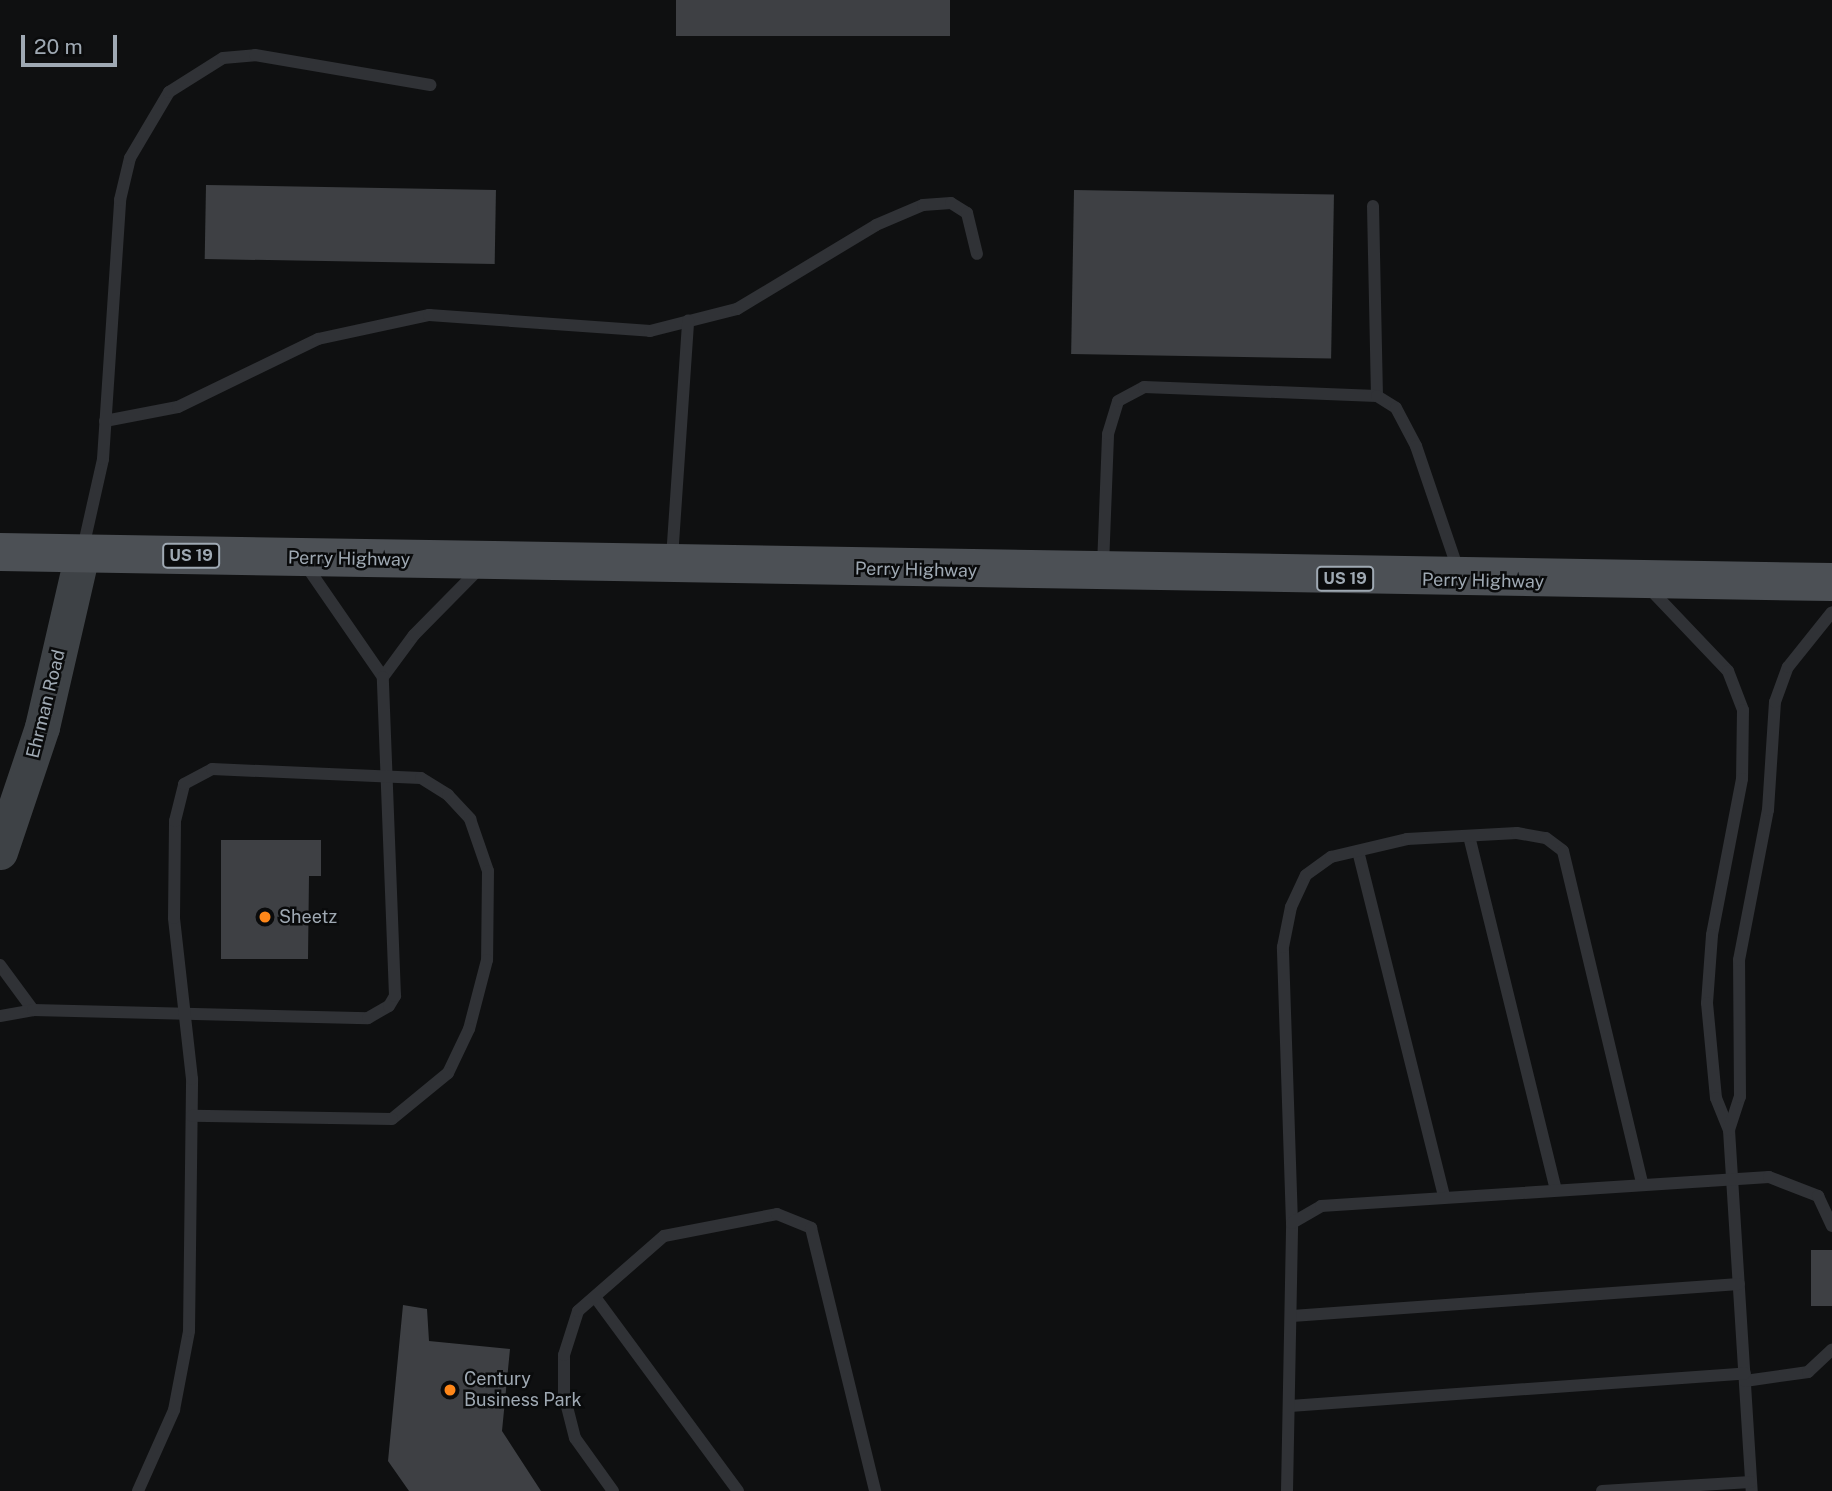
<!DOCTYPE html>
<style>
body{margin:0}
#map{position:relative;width:1832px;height:1491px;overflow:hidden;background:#0f1011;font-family:"Public Sans",sans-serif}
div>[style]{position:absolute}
.building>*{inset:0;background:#3e4044;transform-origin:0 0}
.lane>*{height:12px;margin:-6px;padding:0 6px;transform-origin:6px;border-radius:6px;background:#303236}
.secondary>*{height:35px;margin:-17.5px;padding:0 17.5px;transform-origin:17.5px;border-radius:17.5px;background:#3e4246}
.primary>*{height:38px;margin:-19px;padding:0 19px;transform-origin:19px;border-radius:19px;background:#4c5055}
.dots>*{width:19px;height:19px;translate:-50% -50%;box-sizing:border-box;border:4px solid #0a0b0c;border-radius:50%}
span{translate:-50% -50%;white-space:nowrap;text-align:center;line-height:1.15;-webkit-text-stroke:5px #0a0b0c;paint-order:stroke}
.shield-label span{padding:2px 5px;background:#0a0b0c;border:2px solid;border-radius:5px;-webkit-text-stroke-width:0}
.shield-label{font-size:16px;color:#9fa9b3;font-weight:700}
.street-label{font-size:18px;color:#9fa9b3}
.poi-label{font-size:18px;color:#9fa9b3}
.left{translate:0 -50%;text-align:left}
.scale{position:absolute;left:21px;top:35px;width:96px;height:32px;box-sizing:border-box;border:4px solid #9fa9b3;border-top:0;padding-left:9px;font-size:21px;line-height:24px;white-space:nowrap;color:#9fa9b3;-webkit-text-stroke:5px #0a0b0c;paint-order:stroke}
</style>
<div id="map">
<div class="building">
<i style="left:676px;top:0;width:274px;height:36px"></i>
<i style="left:206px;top:185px;width:290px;height:74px;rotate:1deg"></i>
<i style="left:1074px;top:190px;width:260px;height:164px;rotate:1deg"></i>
<i style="clip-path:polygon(221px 840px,321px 840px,321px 876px,309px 876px,308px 959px,221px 959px)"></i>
<i style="left:1832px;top:1250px;width:56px;height:21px;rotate:90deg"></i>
<i style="clip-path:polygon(403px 1305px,427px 1309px,429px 1341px,510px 1349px,502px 1431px,541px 1491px,409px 1491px,388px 1461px)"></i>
</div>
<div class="lane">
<i style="left:1373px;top:206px;width:190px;rotate:88.8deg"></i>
<i style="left:105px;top:421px;width:74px;rotate:-10.9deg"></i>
<i style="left:178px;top:407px;width:156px;rotate:-25.9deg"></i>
<i style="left:318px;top:339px;width:114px;rotate:-12.2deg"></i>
<i style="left:429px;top:315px;width:222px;rotate:4.1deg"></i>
<i style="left:650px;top:331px;width:90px;rotate:-14.2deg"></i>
<i style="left:737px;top:309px;width:162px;rotate:-31.1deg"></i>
<i style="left:876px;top:225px;width:51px;rotate:-23.1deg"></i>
<i style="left:923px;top:205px;width:28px;rotate:-4deg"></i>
<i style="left:951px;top:203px;width:19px;rotate:32deg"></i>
<i style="left:967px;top:213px;width:42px;rotate:76.3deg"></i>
<i style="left:83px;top:548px;width:91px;rotate:-77.3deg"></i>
<i style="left:103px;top:459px;width:260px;rotate:-86.2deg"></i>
<i style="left:120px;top:200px;width:43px;rotate:-76.6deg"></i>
<i style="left:130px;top:158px;width:77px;rotate:-59.4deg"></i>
<i style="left:169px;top:92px;width:64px;rotate:-32.2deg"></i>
<i style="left:223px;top:58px;width:32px;rotate:-5deg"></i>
<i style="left:255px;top:55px;width:178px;rotate:9.7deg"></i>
<i style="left:672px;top:558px;width:238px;rotate:-86.1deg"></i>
<i style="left:305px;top:564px;width:137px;rotate:55.4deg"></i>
<i style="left:383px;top:677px;width:52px;rotate:-53.6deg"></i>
<i style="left:414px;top:635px;width:93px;rotate:-45.4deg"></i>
<i style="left:1103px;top:566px;width:132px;rotate:-87.8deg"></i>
<i style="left:1108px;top:434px;width:34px;rotate:-73deg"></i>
<i style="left:1118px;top:401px;width:30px;rotate:-28deg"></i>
<i style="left:1144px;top:387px;width:233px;rotate:2.2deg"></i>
<i style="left:1377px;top:396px;width:22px;rotate:32deg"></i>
<i style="left:1396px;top:408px;width:43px;rotate:62.2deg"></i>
<i style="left:1416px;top:446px;width:133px;rotate:71.2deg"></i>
<i style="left:1648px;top:587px;width:116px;rotate:46.4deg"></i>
<i style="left:1728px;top:671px;width:42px;rotate:69deg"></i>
<i style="left:1743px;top:710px;width:69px;rotate:90.8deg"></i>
<i style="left:1742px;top:779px;width:159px;rotate:100.9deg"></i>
<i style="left:1712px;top:935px;width:68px;rotate:94.2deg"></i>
<i style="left:1707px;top:1003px;width:95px;rotate:84.6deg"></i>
<i style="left:1716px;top:1098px;width:35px;rotate:68deg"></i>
<i style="left:1729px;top:1130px;width:362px;rotate:86.4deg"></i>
<i style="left:1469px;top:836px;width:361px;rotate:76.2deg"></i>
<i style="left:1358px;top:851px;width:356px;rotate:76deg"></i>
<i style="left:0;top:965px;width:56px;rotate:53.7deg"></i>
<i style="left:0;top:1016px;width:34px;rotate:-10deg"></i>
<i style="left:33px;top:1010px;width:335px;rotate:1.4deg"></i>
<i style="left:368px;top:1018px;width:24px;rotate:-30deg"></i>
<i style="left:389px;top:1006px;width:12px;rotate:-59deg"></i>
<i style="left:395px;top:996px;width:319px;rotate:-92.2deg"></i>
<i style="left:1729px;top:1130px;width:35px;rotate:-72deg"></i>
<i style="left:1740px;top:1097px;width:137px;rotate:-90.4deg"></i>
<i style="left:1739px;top:960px;width:153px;rotate:-79.1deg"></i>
<i style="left:1768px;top:810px;width:108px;rotate:-86.3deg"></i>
<i style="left:1775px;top:702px;width:37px;rotate:-70deg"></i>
<i style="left:1788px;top:667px;width:70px;rotate:-51.3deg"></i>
<i style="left:1292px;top:1223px;width:276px;rotate:-91.9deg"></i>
<i style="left:1283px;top:947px;width:41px;rotate:-78.7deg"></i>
<i style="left:1291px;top:907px;width:35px;rotate:-65deg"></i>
<i style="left:1306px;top:875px;width:31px;rotate:-36deg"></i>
<i style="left:1331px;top:857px;width:78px;rotate:-13.3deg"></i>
<i style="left:1407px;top:839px;width:110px;rotate:-3.1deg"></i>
<i style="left:1517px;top:833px;width:29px;rotate:10deg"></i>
<i style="left:1546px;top:838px;width:21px;rotate:37deg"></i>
<i style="left:1563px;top:851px;width:340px;rotate:76.6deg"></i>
<i style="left:595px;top:1297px;width:241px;rotate:53.6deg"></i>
<i style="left:1292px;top:1316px;width:448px;rotate:-4.1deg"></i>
<i style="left:1745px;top:1381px;width:64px;rotate:-8.1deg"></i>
<i style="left:1808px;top:1372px;width:33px;rotate:-43deg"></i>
<i style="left:1290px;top:1406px;width:456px;rotate:-4.1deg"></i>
<i style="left:138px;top:1491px;width:89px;rotate:-66deg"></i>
<i style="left:174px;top:1410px;width:80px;rotate:-79.2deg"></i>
<i style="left:189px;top:1331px;width:252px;rotate:-89.3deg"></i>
<i style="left:192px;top:1079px;width:162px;rotate:-96.4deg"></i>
<i style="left:174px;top:918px;width:97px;rotate:-89.4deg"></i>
<i style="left:175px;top:821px;width:38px;rotate:-76deg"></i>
<i style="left:184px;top:784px;width:32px;rotate:-28deg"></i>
<i style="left:212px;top:769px;width:209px;rotate:2.5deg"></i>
<i style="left:421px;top:778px;width:32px;rotate:32deg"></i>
<i style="left:448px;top:795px;width:33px;rotate:47deg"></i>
<i style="left:470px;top:819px;width:55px;rotate:70.9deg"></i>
<i style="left:488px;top:871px;width:89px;rotate:90.6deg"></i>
<i style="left:487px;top:960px;width:71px;rotate:104.6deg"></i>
<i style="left:469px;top:1029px;width:49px;rotate:115.5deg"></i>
<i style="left:448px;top:1073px;width:72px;rotate:140.6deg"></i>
<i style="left:392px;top:1119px;width:200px;rotate:-179.1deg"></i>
<i style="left:613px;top:1491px;width:65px;rotate:-125.6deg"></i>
<i style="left:575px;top:1438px;width:44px;rotate:-104.3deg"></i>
<i style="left:564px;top:1395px;width:40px;rotate:-90deg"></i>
<i style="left:564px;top:1355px;width:46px;rotate:-72.3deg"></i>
<i style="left:578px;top:1311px;width:114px;rotate:-41.1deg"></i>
<i style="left:664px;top:1236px;width:115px;rotate:-11deg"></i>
<i style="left:777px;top:1214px;width:37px;rotate:22deg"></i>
<i style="left:811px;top:1228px;width:271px;rotate:76.3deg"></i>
<i style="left:1287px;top:1491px;width:268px;rotate:-88.9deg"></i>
<i style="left:1292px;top:1223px;width:34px;rotate:-30deg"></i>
<i style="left:1321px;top:1206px;width:449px;rotate:-3.7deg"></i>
<i style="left:1769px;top:1177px;width:53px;rotate:21.2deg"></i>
<i style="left:1818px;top:1196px;width:33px;rotate:65deg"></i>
<i style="left:1602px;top:1491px;width:149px;rotate:-3.5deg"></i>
</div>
<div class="secondary">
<i style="left:0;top:852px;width:132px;rotate:-71.4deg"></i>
<i style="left:42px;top:727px;width:178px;rotate:-77deg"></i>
</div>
<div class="primary">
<i style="left:0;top:552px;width:1832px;rotate:0.94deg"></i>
</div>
<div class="dots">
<i style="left:265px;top:917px;background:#ff8719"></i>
<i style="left:450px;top:1390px;background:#ff8719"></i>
</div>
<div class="shield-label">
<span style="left:191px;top:556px">US 19</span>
<span style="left:1345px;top:579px">US 19</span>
</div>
<div class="street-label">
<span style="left:349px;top:559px;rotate:1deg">Perry Highway</span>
<span style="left:916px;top:570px;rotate:1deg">Perry Highway</span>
<span style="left:1483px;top:581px;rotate:1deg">Perry Highway</span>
<span style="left:46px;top:704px;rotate:-76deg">Ehrman Road</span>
</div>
<div class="poi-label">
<span class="left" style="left:279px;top:917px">Sheetz</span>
<span class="left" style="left:464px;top:1390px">Century<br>Business Park</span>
</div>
<div class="scale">20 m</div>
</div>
